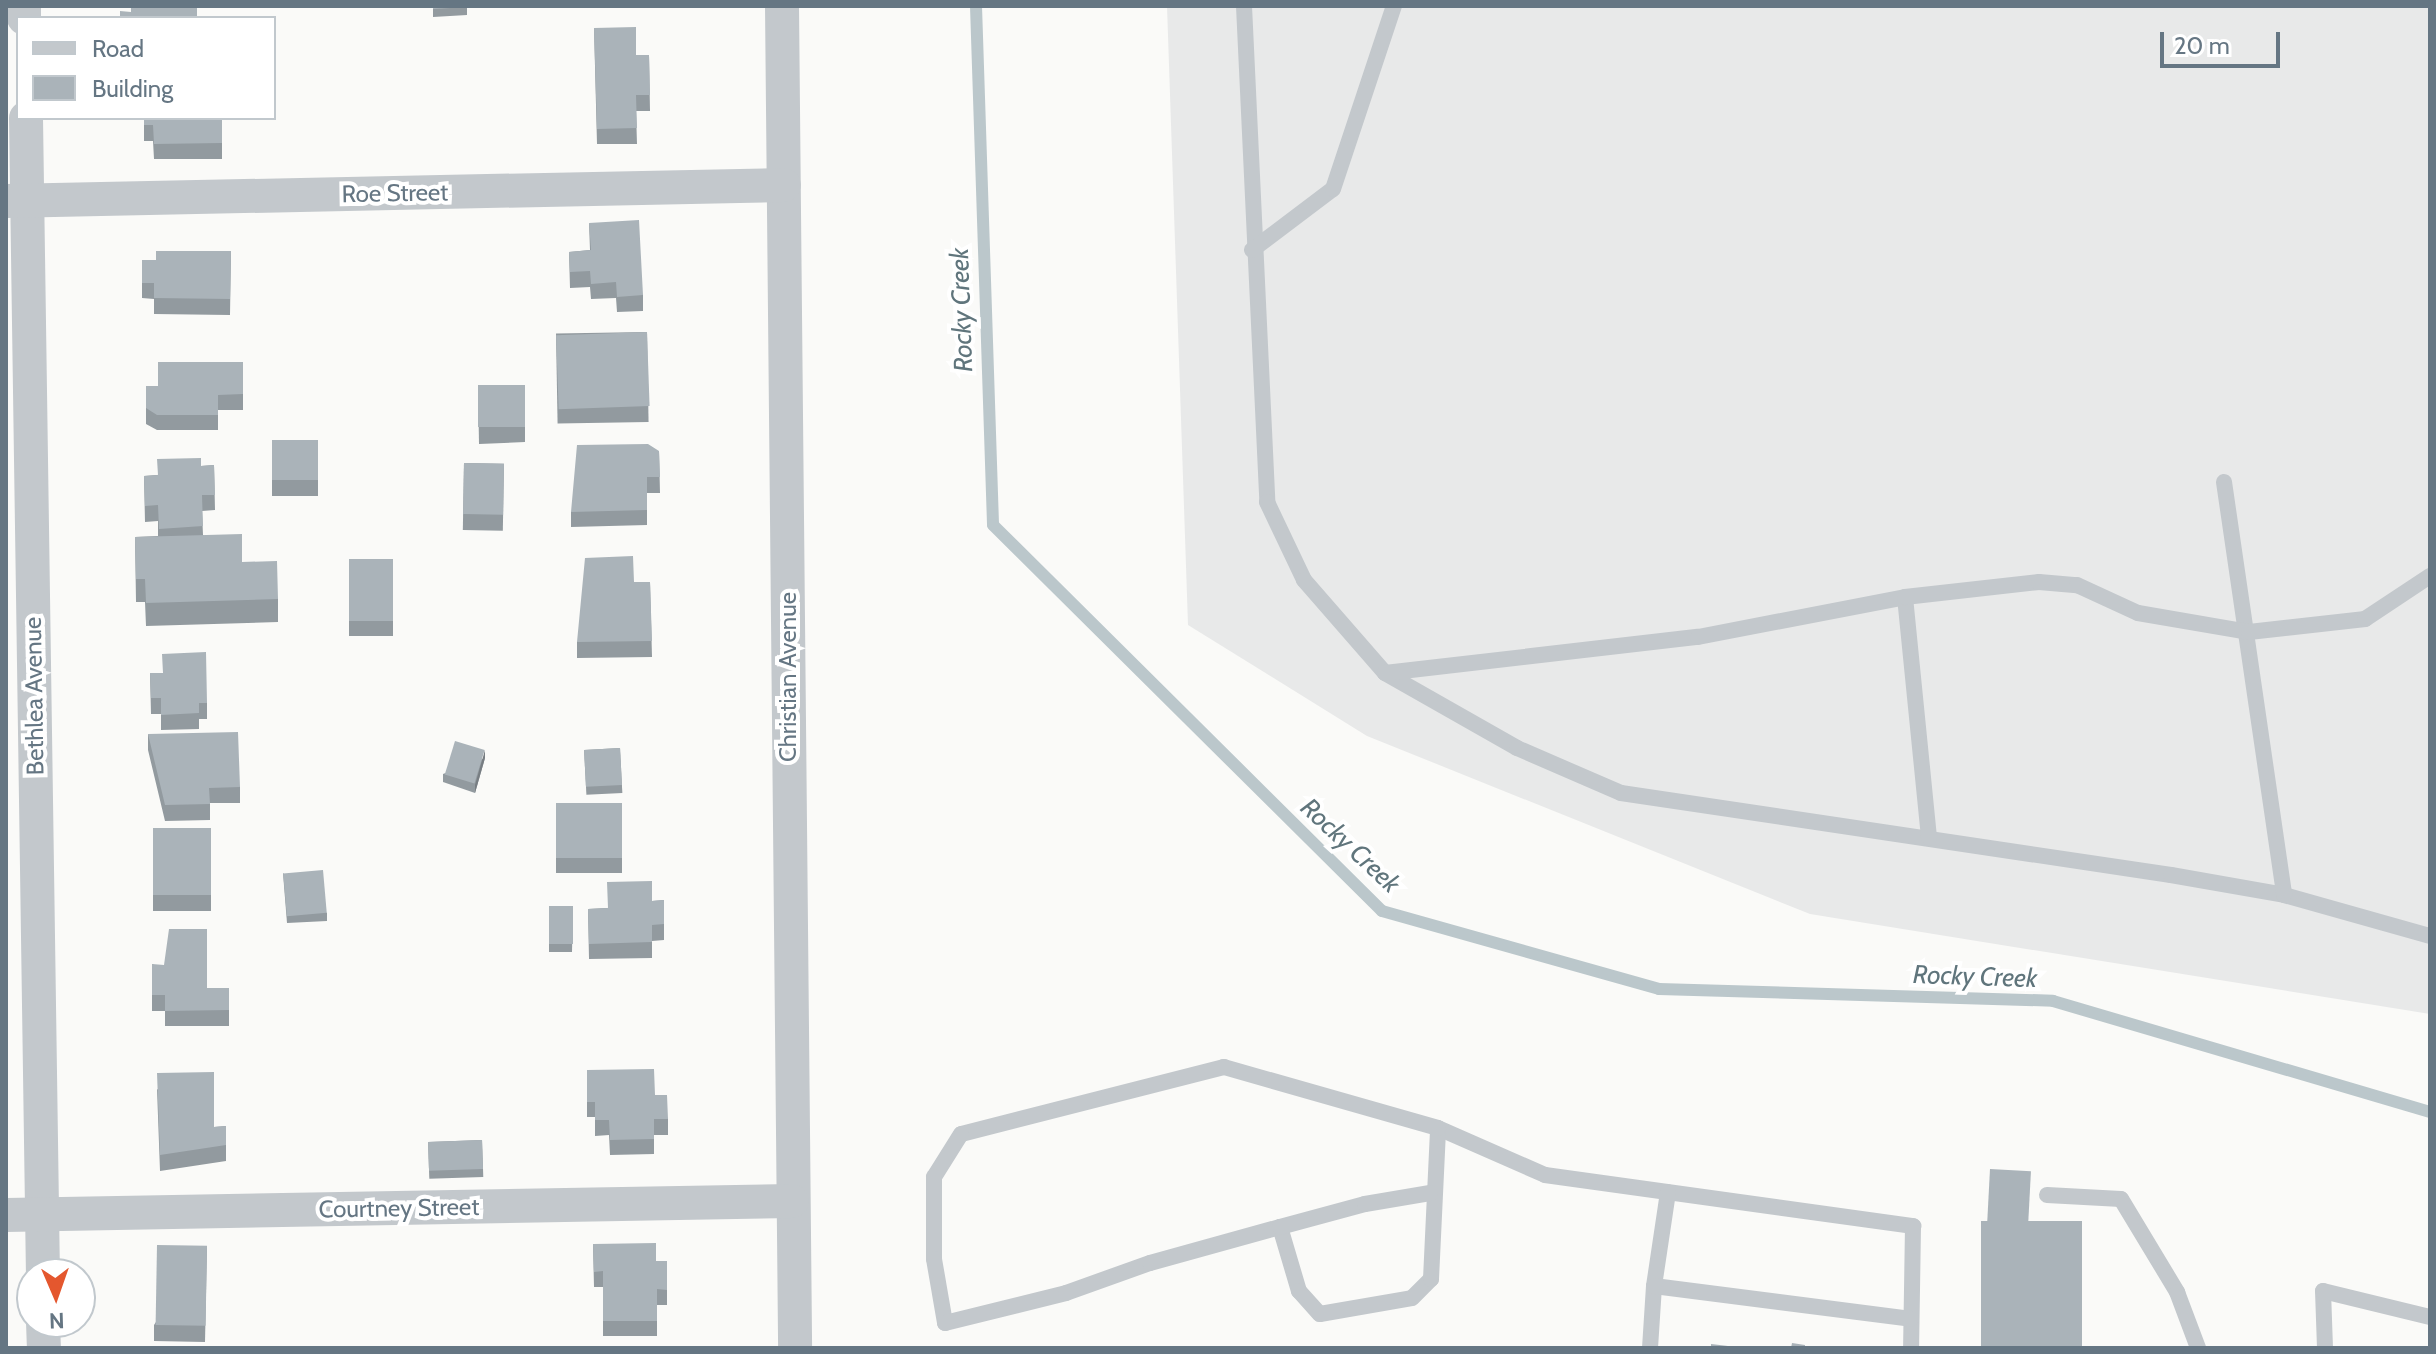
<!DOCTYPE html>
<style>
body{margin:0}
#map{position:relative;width:2436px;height:1354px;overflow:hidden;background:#fafaf8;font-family:Cabin,sans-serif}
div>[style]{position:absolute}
.built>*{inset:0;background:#e8e9e9}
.stream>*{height:12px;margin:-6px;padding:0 6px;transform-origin:6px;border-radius:6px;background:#bbc7cb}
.lane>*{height:16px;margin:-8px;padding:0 8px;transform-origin:8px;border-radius:8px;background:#c3c8cc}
.street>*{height:34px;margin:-17px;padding:0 17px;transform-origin:17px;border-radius:17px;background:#c3c8cc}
.wall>*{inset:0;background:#929a9f;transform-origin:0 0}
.shaded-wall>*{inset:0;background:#777d82}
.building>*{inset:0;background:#aab3b9;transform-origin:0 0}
span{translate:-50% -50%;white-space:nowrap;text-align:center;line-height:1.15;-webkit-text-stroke:8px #fff;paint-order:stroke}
.street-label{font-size:24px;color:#657683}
.water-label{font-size:26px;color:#60757c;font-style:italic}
.frame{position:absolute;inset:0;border:8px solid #657683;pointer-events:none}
.legend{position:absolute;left:16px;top:16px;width:260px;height:104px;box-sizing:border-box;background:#fff;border:2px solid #c1c8cd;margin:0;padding:10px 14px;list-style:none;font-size:24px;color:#657683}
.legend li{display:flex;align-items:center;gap:16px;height:40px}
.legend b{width:40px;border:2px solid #c1c8cd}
.north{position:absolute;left:16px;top:1258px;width:80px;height:80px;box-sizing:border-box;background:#fff;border:2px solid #c1c8cd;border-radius:50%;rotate:178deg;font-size:22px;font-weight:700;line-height:32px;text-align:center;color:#657683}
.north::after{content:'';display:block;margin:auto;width:28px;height:36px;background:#e4572e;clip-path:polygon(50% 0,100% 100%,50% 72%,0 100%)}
.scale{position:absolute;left:2160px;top:32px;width:120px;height:36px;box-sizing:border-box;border:4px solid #657683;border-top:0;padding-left:10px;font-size:24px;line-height:28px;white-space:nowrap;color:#657683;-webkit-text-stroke:6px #fff;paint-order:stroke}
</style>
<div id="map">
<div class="built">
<i style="clip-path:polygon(1167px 6px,2430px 6px,2430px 1014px,1810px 914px,1367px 736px,1188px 625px)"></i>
</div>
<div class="stream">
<i style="left:976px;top:6px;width:519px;rotate:88.12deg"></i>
<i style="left:993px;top:525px;width:548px;rotate:44.78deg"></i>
<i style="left:1382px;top:911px;width:288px;rotate:15.7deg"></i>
<i style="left:1659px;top:989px;width:394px;rotate:1.7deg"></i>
<i style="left:2053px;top:1001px;width:393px;rotate:16.4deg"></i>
</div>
<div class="lane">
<i style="left:1244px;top:6px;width:497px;rotate:87.3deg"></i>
<i style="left:1267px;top:502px;width:86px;rotate:64.6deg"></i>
<i style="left:1304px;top:580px;width:123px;rotate:48.9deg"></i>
<i style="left:1385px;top:673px;width:152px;rotate:29.6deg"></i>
<i style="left:1517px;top:748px;width:113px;rotate:23.4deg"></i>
<i style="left:1621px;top:793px;width:556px;rotate:8.48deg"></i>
<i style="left:2171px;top:875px;width:115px;rotate:10deg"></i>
<i style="left:2284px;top:895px;width:152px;rotate:15.7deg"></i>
<i style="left:1252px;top:250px;width:101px;rotate:-37deg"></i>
<i style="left:1333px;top:189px;width:193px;rotate:-71.6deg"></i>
<i style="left:2224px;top:482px;width:417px;rotate:81.7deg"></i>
<i style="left:1905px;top:597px;width:242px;rotate:84.3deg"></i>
<i style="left:1385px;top:673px;width:315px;rotate:-6.6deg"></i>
<i style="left:1698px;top:637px;width:211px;rotate:-10.9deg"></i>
<i style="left:1905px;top:597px;width:135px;rotate:-6.4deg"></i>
<i style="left:2039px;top:582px;width:38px;rotate:5deg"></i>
<i style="left:2077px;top:585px;width:67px;rotate:24.7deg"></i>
<i style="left:2138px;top:613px;width:113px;rotate:9.7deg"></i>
<i style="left:2249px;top:632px;width:117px;rotate:-6.4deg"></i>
<i style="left:2365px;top:619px;width:78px;rotate:-33.5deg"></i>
<i style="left:1438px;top:1128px;width:117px;rotate:23.7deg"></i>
<i style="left:1545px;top:1175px;width:372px;rotate:7.9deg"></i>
<i style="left:1913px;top:1226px;width:122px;rotate:90.9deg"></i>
<i style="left:2047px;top:1195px;width:74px;rotate:3.1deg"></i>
<i style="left:2121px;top:1199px;width:109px;rotate:58.9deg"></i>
<i style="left:2177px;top:1292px;width:60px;rotate:69.4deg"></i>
<i style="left:1280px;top:1227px;width:67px;rotate:73.5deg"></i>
<i style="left:1299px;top:1291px;width:31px;rotate:48deg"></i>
<i style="left:1320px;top:1314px;width:93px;rotate:-9.9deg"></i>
<i style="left:1412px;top:1298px;width:27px;rotate:-45deg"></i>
<i style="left:1431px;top:1279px;width:151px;rotate:-87.3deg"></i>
<i style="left:1438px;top:1128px;width:223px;rotate:-164.1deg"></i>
<i style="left:1224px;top:1067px;width:271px;rotate:165.7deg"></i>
<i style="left:961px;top:1134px;width:51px;rotate:122.1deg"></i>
<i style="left:934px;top:1177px;width:82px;rotate:90deg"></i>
<i style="left:934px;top:1259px;width:65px;rotate:80.2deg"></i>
<i style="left:945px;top:1323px;width:125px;rotate:-13.9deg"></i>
<i style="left:1066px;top:1293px;width:89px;rotate:-19.7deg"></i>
<i style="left:1150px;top:1263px;width:135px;rotate:-15.5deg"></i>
<i style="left:1280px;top:1227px;width:88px;rotate:-15.1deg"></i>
<i style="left:1365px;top:1204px;width:66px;rotate:-9.6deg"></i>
<i style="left:1654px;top:1286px;width:95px;rotate:-81.5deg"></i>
<i style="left:1650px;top:1348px;width:62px;rotate:-86.3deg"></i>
<i style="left:1654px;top:1286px;width:259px;rotate:7.3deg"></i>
<i style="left:2325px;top:1348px;width:57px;rotate:-92deg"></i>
<i style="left:2323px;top:1291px;width:110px;rotate:13.7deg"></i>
</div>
<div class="street">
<i style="left:24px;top:6px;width:12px;rotate:90deg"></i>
<i style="left:782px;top:6px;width:1342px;rotate:89.44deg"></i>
<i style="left:26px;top:118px;width:1156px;rotate:89.16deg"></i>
<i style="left:6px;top:201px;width:778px;rotate:-1.18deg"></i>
<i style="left:6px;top:1215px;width:786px;rotate:-1.02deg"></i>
<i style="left:43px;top:1322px;width:26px;rotate:88deg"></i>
</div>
<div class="wall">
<i style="clip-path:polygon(433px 6px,467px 6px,467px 15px,433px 17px)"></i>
<i style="clip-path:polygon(594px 28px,636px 55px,649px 55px,650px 111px,636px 111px,637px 144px,597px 144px)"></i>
<i style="clip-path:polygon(144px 118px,222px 118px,222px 159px,154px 159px,153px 141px,144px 141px)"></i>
<i style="clip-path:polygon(589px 223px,643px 295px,643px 311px,617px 312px,616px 298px,591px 299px,590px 287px,570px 288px,569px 252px,590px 250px)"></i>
<i style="clip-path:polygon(231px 251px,230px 315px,154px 314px,154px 299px,142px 298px,142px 260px,156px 260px)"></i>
<i style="left:647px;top:332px;width:90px;height:91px;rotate:89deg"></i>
<i style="clip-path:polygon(243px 362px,243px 410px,218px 410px,218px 430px,157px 430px,146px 424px,146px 386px,158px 386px)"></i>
<i style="clip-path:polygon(478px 386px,525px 427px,525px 442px,479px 444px)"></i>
<i style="left:318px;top:440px;width:56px;height:46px;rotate:90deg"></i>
<i style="clip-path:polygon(659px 451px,660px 493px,647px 493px,647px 525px,571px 527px,571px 512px)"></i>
<i style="left:464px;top:463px;width:40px;height:67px;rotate:1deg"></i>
<i style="clip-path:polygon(214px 465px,215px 510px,202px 511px,203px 535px,242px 562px,278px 599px,278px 622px,146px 626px,145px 602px,136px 602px,135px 537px,158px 536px,158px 521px,145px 522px,144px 476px,157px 475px,201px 466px)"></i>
<i style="left:349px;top:559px;width:44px;height:77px"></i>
<i style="clip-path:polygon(650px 582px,652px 657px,577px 658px,577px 642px)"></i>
<i style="clip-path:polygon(150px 673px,207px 703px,207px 719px,199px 719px,199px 729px,161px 730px,161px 714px,151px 714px)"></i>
<i style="clip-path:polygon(148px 734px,240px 787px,240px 803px,210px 803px,210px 820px,165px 821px,148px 750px)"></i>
<i style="left:620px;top:748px;width:45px;height:36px;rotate:87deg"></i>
<i style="clip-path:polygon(485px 758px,475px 793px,443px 782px,443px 774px)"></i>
<i style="left:556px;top:803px;width:66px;height:70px"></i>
<i style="left:153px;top:828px;width:58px;height:83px"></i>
<i style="clip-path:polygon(283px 873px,327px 913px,327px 921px,287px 923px)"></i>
<i style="clip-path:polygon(664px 900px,664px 940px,652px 941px,652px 958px,589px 959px,588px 909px,607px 908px,652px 901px)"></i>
<i style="clip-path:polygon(573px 906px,572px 952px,549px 952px,549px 944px)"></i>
<i style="clip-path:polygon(152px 964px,207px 988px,229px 988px,229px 1026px,165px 1026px,165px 1011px,152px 1011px)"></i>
<i style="clip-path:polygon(587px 1070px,655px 1095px,668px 1119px,668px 1135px,654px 1135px,654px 1154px,610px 1155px,609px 1135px,595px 1136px,595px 1117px,587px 1117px)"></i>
<i style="clip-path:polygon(157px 1089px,214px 1127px,226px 1126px,226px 1161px,160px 1171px)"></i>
<i style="left:482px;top:1140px;width:37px;height:54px;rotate:88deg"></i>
<i style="clip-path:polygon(593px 1244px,656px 1261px,667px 1261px,667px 1305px,657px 1305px,657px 1336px,603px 1336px,603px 1287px,594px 1287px)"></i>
<i style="clip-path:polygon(207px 1246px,205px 1342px,154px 1341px,154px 1325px)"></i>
</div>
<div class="shaded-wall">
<i style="clip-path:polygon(485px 750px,485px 758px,475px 793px,475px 785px)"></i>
</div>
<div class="building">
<i style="clip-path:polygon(131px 6px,197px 6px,197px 18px,120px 18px,120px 11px,131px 12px)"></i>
<i style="clip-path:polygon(433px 6px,467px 6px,467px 7px,433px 9px)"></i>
<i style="clip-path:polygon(636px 27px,636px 55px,649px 55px,650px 95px,636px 95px,637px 128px,597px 129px,594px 28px)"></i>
<i style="clip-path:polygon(144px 118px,222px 118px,222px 143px,154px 144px,153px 125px,144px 125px)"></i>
<i style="clip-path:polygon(639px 220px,643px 295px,617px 297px,616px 282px,591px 284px,590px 271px,570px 272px,569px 252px,591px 250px,589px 223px)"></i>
<i style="clip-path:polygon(156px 251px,231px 251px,230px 299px,154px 298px,154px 283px,142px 283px,142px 260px,156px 260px)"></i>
<i style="left:647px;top:332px;width:74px;height:91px;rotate:88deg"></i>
<i style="clip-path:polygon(158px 362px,243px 362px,243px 394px,218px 395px,218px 415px,157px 415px,146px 408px,146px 386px,158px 386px)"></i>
<i style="left:525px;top:385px;width:42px;height:47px;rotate:90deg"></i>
<i style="left:318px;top:440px;width:40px;height:46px;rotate:90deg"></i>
<i style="clip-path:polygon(648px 444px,659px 451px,660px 477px,647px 477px,647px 510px,571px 512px,577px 445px)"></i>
<i style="clip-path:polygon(201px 458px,201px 466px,214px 465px,215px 495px,202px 495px,203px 526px,159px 529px,158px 505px,145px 506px,144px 476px,158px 475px,157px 459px)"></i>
<i style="left:464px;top:463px;width:40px;height:51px;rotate:1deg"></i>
<i style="clip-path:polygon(242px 534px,242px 562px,277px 561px,278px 599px,146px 603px,145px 579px,136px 579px,135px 537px)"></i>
<i style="clip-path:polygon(633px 556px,634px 582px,650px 582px,652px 641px,577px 642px,585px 558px)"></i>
<i style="left:349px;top:559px;width:44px;height:62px"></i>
<i style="clip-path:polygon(206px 652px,207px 703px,199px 703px,199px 713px,161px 715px,161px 698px,151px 698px,150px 673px,163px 673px,162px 654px)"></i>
<i style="clip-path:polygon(238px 732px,240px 787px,209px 788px,210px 804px,165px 805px,148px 734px)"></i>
<i style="left:455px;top:741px;width:31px;height:35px;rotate:17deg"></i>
<i style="left:620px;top:748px;width:37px;height:36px;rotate:87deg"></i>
<i style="left:556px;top:803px;width:66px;height:55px"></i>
<i style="left:153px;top:828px;width:58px;height:67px"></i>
<i style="left:323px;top:870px;width:43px;height:40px;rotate:85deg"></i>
<i style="clip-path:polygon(652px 881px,652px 901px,664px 900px,664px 924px,652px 925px,652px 942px,589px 944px,588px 909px,608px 908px,607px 882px)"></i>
<i style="left:549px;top:906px;width:24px;height:38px"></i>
<i style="clip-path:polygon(169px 929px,207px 929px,207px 988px,229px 988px,229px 1010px,165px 1011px,165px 995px,152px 995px,152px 964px,164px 965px)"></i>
<i style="clip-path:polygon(654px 1069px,655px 1095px,667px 1095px,668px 1119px,654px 1119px,654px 1139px,610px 1140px,609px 1120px,595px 1120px,595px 1102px,587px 1102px,587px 1070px)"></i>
<i style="clip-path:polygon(214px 1072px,214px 1127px,226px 1126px,226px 1145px,160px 1155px,157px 1073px)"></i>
<i style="left:482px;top:1140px;width:29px;height:54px;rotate:88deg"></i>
<i style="left:1990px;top:1169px;width:41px;height:53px;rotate:3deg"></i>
<i style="left:2082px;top:1221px;width:127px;height:101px;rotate:90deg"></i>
<i style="clip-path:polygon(656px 1243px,656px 1261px,667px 1261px,667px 1290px,657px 1289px,657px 1321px,603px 1321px,603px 1271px,594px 1272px,593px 1244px)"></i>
<i style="left:157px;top:1245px;width:50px;height:80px;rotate:1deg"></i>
<i style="clip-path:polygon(1792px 1343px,1805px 1345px,1805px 1348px,1791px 1348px)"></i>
<i style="clip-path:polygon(1711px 1344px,1745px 1348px,1711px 1348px)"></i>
</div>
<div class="street-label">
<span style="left:395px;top:193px;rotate:-1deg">Roe Street</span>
<span style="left:788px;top:677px;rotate:-90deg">Christian Avenue</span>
<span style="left:34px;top:696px;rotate:-91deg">Bethlea Avenue</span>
<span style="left:399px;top:1208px;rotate:-1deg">Courtney Street</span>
</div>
<div class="water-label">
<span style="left:962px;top:310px;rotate:-92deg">Rocky Creek</span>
<span style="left:1350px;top:846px;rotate:43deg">Rocky Creek</span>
<span style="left:1975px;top:977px;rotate:2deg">Rocky Creek</span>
</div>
<div class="frame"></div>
<ul class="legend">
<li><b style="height:10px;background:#c3c8cc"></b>Road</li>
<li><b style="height:22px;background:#aab3b9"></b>Building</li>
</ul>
<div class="north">N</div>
<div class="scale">20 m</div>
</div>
